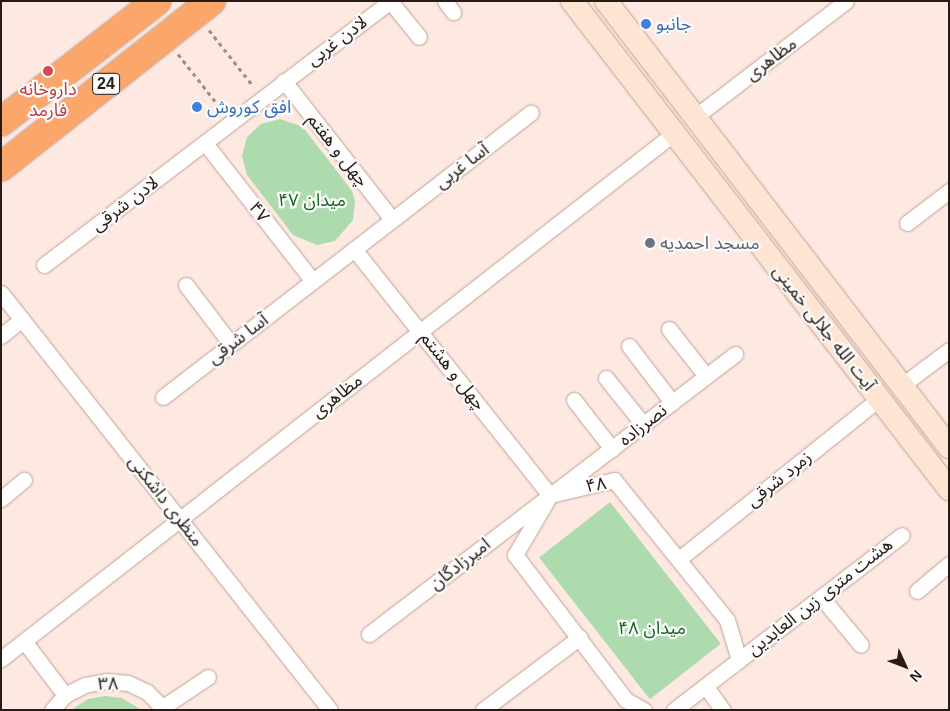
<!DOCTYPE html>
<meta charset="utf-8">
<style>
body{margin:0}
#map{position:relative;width:950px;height:711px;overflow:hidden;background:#fde9e1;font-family:Helvetica,"Noto Sans Arabic",sans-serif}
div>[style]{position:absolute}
.green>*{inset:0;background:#aedbae;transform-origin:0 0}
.path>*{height:3px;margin-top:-1.5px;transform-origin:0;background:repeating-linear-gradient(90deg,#a08f89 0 4px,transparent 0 8px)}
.roads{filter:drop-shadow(0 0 1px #c0a094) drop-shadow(0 0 1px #c0a094)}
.street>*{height:15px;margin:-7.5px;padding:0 7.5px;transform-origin:7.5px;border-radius:7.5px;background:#fff}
.secondary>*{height:22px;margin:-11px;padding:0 11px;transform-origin:11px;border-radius:11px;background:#fee4d2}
.highway>*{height:28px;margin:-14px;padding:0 14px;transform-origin:14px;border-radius:14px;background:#fba66a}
.dots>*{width:14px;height:14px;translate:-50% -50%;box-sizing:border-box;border:2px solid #fbfbfb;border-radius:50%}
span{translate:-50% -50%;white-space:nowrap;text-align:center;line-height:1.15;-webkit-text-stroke:4.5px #fbfbfb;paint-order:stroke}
.shield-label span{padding:1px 4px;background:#fbfbfb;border:1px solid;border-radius:4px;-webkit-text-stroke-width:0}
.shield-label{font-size:16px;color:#271b16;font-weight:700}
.shop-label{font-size:18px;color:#366cbe}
.left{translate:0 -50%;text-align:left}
.street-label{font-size:18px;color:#271b16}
.health-label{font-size:18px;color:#be3a42}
.park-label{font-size:18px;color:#166821}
.worship-label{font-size:18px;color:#5b616d}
.frame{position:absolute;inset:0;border:2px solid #271b16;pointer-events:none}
.north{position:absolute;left:880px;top:641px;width:50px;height:50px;-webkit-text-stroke:4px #fbfbfb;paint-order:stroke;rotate:133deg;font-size:14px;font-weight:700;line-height:20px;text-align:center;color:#271b16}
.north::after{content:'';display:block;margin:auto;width:18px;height:22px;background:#271b16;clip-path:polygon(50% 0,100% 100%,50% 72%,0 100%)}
</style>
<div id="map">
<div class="green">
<i style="clip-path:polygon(280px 119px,298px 125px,306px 131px,352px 191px,355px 201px,353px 220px,335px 241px,317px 245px,293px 235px,247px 175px,242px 156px,247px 137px,261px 124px)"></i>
<i style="left:610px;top:502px;width:180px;height:90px;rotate:52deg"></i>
<i style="clip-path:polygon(105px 696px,122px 698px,142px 710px,71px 710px,88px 699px)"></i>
</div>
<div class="path">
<i style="left:209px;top:30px;width:71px;rotate:51.8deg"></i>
<i style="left:178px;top:54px;width:71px;rotate:51.8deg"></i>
</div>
<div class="roads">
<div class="street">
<i style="left:445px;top:1px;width:14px;rotate:54deg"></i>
<i style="left:284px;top:81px;width:175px;rotate:52deg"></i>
<i style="left:695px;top:117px;width:190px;rotate:-37.5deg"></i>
<i style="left:205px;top:143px;width:175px;rotate:52deg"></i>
<i style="left:907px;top:223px;width:53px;rotate:-37.3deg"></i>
<i style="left:354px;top:249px;width:315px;rotate:51.5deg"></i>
<i style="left:44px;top:265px;width:435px;rotate:-37.3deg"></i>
<i style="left:390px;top:1px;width:46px;rotate:51.1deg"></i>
<i style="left:186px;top:285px;width:74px;rotate:52.7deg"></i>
<i style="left:1px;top:293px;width:531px;rotate:51.73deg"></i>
<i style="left:669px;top:329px;width:60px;rotate:51.8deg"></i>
<i style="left:1px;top:336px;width:27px;rotate:-39deg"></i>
<i style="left:629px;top:346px;width:71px;rotate:52.5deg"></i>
<i style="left:606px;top:378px;width:59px;rotate:51.2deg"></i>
<i style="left:901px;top:386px;width:60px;rotate:-36.9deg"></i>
<i style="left:163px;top:397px;width:465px;rotate:-37.7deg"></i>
<i style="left:574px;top:400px;width:62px;rotate:52.2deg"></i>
<i style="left:1px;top:499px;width:30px;rotate:-40deg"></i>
<i style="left:679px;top:559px;width:256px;rotate:-38.7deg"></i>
<i style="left:917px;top:591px;width:42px;rotate:-40.2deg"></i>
<i style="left:821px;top:597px;width:62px;rotate:50.2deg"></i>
<i style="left:369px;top:634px;width:461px;rotate:-37.4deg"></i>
<i style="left:24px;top:641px;width:68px;rotate:52.8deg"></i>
<i style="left:1px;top:659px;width:853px;rotate:-38deg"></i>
<i style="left:739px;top:660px;width:205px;rotate:-37.5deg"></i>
<i style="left:706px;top:687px;width:29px;rotate:54deg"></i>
<i style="left:163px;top:707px;width:54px;rotate:-33.7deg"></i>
<i style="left:52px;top:710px;width:20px;rotate:-49deg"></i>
<i style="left:65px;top:695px;width:22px;rotate:-27deg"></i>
<i style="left:85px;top:685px;width:21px;rotate:-11deg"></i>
<i style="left:106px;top:681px;width:22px;rotate:5deg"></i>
<i style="left:128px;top:683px;width:21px;rotate:25deg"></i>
<i style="left:147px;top:692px;width:25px;rotate:45deg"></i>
<i style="left:483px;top:710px;width:121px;rotate:-37deg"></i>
<i style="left:644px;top:710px;width:21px;rotate:-151deg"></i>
<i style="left:626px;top:700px;width:183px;rotate:-127.4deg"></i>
<i style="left:515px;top:555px;width:69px;rotate:-59.7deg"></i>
<i style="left:550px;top:495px;width:66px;rotate:-13.2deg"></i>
<i style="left:614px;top:480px;width:180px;rotate:51.1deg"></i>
<i style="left:727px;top:620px;width:42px;rotate:73.3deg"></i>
<i style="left:739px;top:660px;width:82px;rotate:142.4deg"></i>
</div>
<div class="secondary">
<i style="left:572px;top:1px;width:617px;rotate:52.31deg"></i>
<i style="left:606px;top:1px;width:563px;rotate:52.44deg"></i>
</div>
<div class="highway">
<i style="left:1px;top:122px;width:197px;rotate:-37.8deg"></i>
<i style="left:1px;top:167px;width:268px;rotate:-38.3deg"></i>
</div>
</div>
<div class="dots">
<i style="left:646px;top:24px;background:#3f7fe0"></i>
<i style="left:48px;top:71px;background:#e0444e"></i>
<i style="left:197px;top:107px;background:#3f7fe0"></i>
<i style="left:650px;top:243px;background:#6b7280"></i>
</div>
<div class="shield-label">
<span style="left:106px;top:84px">24</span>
</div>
<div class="shop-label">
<span class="left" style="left:656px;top:24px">جانبو</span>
<span class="left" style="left:207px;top:107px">افق کوروش</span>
</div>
<div class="street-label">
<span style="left:337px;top:41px;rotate:-37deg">لادن غربی</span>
<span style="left:771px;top:59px;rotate:-37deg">مظاهری</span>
<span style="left:338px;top:150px;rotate:52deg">چهل و هفتم</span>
<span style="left:462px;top:166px;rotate:-37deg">آسا غربی</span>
<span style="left:125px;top:204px;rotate:-37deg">لادن شرقی</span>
<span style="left:259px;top:212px;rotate:52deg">۴۷</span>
<span style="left:824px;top:328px;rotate:52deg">آيت الله جلالى خمينى</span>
<span style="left:238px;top:339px;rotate:-37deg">آسا شرقی</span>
<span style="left:453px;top:371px;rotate:52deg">چهل و هشتم</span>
<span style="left:337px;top:396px;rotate:-38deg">مظاهری</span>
<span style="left:643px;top:425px;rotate:-38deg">نصرزاده</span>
<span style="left:779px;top:479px;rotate:-39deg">زمرد شرقی</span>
<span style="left:596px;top:485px;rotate:-10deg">۴۸</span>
<span style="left:166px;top:501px;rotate:52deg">منظری داشکنی</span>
<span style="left:460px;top:564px;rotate:-38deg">امیرزادگان</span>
<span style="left:820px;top:597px;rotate:-38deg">هشت متری زین العابدین</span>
<span style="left:108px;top:684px;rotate:-1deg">۳۸</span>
</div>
<div class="health-label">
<span style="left:48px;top:100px">داروخانه<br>فارمد</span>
</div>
<div class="park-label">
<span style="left:312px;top:200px">میدان ۴۷</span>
<span style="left:652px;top:628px">میدان ۴۸</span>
</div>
<div class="worship-label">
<span class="left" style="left:660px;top:243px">مسجد احمدیه</span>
</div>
<div class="frame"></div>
<div class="north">N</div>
</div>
